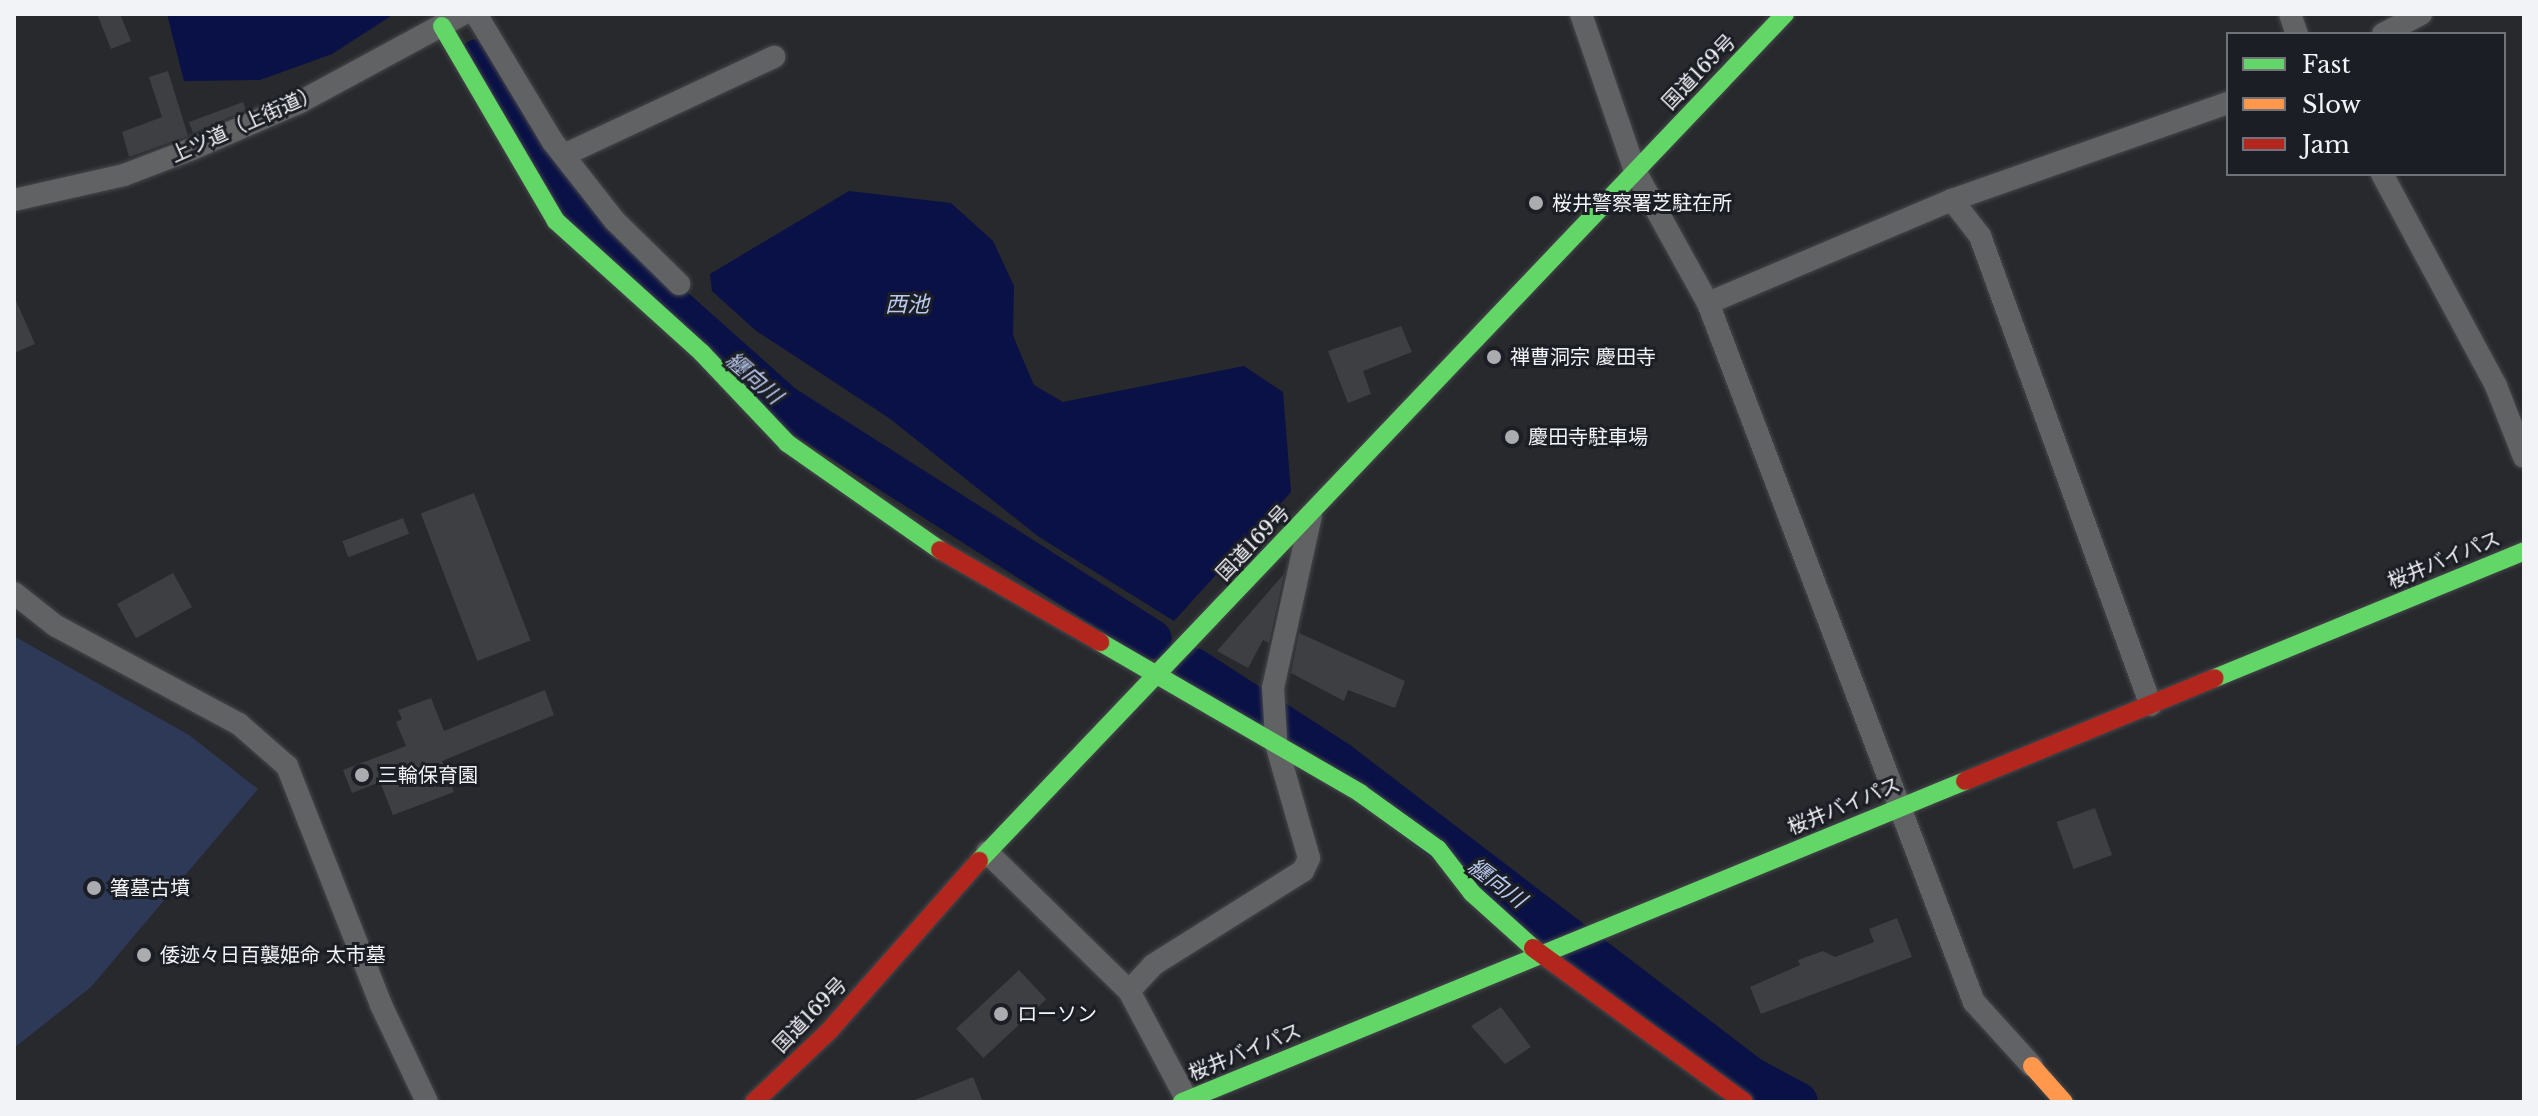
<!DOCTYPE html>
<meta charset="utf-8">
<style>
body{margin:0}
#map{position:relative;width:2538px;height:1116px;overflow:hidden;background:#27292d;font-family:"Libre Baskerville","Noto Sans JP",serif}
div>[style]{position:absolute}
.green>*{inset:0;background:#2e3958}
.water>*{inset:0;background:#0a1146}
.river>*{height:40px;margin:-20px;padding:0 20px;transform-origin:20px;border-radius:20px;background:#0a1146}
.building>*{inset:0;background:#3e3f43;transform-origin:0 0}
.roads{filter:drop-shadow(0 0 2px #46474a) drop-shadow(0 0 2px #46474a)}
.street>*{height:22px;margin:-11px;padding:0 11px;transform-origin:11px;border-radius:11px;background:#616264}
.fast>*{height:18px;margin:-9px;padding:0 9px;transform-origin:9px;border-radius:9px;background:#63d668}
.slow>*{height:18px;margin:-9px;padding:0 9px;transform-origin:9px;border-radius:9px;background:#ff974d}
.jam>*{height:18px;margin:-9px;padding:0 9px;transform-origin:9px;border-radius:9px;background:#b3261e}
.dots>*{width:22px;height:22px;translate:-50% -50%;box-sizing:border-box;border:4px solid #1c1e25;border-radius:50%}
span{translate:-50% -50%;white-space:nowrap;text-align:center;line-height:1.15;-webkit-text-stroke:6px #1c1e25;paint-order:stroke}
.street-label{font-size:20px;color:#f1f3f7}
.poi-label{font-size:20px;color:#f1f3f7}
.left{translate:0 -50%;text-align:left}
.water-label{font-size:22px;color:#bac9ee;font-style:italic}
.frame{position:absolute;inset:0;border:16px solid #f1f3f7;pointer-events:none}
.legend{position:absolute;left:2226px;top:32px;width:280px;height:144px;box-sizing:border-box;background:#1c1e25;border:2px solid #717379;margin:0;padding:10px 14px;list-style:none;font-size:24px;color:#f1f3f7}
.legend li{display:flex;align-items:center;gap:16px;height:40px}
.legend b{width:40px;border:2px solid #717379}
</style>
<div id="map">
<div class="green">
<i style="clip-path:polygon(14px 636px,189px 735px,258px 789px,91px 987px,14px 1048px)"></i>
</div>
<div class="water">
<i style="clip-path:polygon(167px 14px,394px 14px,332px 54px,260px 80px,184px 81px)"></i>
<i style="clip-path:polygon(849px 191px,951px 203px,993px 241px,1014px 286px,1013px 335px,1021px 355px,1034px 385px,1063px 402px,1244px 366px,1283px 392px,1291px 492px,1174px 621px,1039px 537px,889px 418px,755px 330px,712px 291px,710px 274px)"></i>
</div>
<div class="river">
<i style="left:478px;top:59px;width:172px;rotate:55.7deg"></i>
<i style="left:575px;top:201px;width:111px;rotate:48.7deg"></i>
<i style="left:648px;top:284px;width:182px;rotate:41.7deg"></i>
<i style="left:784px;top:405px;width:436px;rotate:32.5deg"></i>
<i style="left:1194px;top:668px;width:171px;rotate:32.9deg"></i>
<i style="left:1338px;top:761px;width:520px;rotate:37.42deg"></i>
<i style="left:1751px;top:1077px;width:53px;rotate:28deg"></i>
</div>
<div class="building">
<i style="clip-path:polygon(97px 14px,120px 14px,131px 41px,111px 49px)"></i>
<i style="clip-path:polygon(168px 71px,188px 136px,129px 157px,122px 132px,162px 117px,149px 77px)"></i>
<i style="clip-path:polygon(243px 102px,246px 110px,193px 133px,189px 122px)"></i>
<i style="clip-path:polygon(14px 296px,35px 344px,14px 353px)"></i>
<i style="clip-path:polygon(1401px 326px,1412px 352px,1363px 371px,1371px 394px,1348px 403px,1328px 351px)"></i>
<i style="left:474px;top:493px;width:158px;height:57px;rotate:69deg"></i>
<i style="left:403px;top:518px;width:17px;height:65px;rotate:69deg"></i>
<i style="left:173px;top:573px;width:39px;height:64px;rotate:61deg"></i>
<i style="clip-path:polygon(1284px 574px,1269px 643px,1263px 640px,1248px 668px,1217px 651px)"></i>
<i style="clip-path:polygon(1299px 633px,1405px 681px,1395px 708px,1348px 690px,1344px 701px,1291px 673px)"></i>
<i style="clip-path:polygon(545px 690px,554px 715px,442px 761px,454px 792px,393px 815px,380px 782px,352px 793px,343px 770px,406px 746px,396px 722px,402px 719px,398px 710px,431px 698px,444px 731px)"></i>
<i style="left:2095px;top:808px;width:50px;height:41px;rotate:70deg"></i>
<i style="clip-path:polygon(1897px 918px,1912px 957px,1761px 1014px,1750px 987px,1800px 965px,1798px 960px,1823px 951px,1835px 957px,1874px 942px,1869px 929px)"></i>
<i style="left:1019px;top:970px;width:40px;height:86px;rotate:47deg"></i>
<i style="clip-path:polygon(1501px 1007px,1531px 1047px,1505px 1064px,1471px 1026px)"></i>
<i style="clip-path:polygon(973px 1077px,983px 1102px,912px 1102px,912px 1101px)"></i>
</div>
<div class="roads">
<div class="street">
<i style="left:476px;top:14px;width:149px;rotate:59deg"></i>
<i style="left:553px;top:142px;width:100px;rotate:51.9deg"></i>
<i style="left:615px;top:221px;width:90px;rotate:44.5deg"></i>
<i style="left:1581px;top:14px;width:166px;rotate:71deg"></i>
<i style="left:1635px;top:171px;width:151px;rotate:61.1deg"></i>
<i style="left:1708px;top:303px;width:748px;rotate:69.17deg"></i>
<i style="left:1974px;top:1002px;width:86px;rotate:47.8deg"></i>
<i style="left:2290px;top:14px;width:21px;rotate:71deg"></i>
<i style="left:2383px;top:34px;width:43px;rotate:-27.8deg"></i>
<i style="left:566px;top:154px;width:230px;rotate:-25deg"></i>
<i style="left:2382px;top:174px;width:241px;rotate:61.7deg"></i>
<i style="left:2496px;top:386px;width:76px;rotate:68.5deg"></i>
<i style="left:14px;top:200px;width:113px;rotate:-12.8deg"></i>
<i style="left:124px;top:175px;width:73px;rotate:-20.9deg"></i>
<i style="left:192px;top:149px;width:118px;rotate:-23.5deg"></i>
<i style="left:300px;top:102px;width:185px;rotate:-28.4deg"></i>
<i style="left:1952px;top:200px;width:46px;rotate:52.1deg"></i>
<i style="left:1980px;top:236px;width:499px;rotate:70deg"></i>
<i style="left:1708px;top:303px;width:265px;rotate:-22.9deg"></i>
<i style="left:1952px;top:200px;width:293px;rotate:-19.4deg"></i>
<i style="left:14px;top:593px;width:53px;rotate:38.2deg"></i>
<i style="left:56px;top:626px;width:208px;rotate:28.2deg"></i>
<i style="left:239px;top:724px;width:64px;rotate:41.2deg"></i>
<i style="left:287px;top:766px;width:257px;rotate:68.5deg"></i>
<i style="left:381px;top:1005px;width:107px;rotate:64.6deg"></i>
<i style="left:1276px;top:738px;width:50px;rotate:-93.4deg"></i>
<i style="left:1273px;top:688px;width:177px;rotate:-77.6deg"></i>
<i style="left:987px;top:852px;width:199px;rotate:44.4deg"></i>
<i style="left:1129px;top:991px;width:126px;rotate:62deg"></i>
<i style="left:1129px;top:991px;width:35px;rotate:-47deg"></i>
<i style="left:1153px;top:965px;width:177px;rotate:-32.1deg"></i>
<i style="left:1303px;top:871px;width:14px;rotate:-65deg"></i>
<i style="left:1309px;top:858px;width:119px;rotate:-106.1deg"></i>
</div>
<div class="fast">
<i style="left:442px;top:26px;width:226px;rotate:59.7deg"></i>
<i style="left:556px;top:221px;width:197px;rotate:42.1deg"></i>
<i style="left:702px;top:353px;width:124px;rotate:46.6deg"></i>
<i style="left:787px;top:443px;width:187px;rotate:35deg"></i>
<i style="left:1100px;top:642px;width:301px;rotate:30.1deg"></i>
<i style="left:1360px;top:793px;width:96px;rotate:35.7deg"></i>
<i style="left:1438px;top:849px;width:56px;rotate:52.3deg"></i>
<i style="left:1472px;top:893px;width:82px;rotate:42deg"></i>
<i style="left:2215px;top:678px;width:334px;rotate:-22.3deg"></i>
<i style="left:979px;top:861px;width:1169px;rotate:-46.42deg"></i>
<i style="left:1182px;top:1102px;width:846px;rotate:-22.29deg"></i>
</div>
<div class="slow">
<i style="left:2032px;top:1066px;width:48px;rotate:48.4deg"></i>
</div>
<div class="jam">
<i style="left:940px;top:550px;width:185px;rotate:29.9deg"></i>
<i style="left:1965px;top:781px;width:270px;rotate:-22.4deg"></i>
<i style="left:1533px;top:948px;width:261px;rotate:36.1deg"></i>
<i style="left:754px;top:1102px;width:103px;rotate:-43.4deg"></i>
<i style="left:829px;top:1031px;width:227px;rotate:-48.6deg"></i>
</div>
</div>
<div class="dots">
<i style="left:1536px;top:203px;background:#aaacb0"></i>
<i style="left:1494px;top:357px;background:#aaacb0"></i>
<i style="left:1512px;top:437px;background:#aaacb0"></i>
<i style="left:362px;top:775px;background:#aaacb0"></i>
<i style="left:94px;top:888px;background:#aaacb0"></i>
<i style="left:144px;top:955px;background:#aaacb0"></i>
<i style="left:1001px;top:1014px;background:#aaacb0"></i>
</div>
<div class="street-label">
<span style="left:1699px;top:72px;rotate:-46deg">国道169号</span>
<span style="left:245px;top:124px;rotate:-24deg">上ツ道（上街道）</span>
<span style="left:1253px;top:543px;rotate:-46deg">国道169号</span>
<span style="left:2444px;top:560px;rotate:-22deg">桜井バイパス</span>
<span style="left:1844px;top:806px;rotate:-22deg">桜井バイパス</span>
<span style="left:810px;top:1015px;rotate:-46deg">国道169号</span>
<span style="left:1245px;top:1052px;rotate:-22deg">桜井バイパス</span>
</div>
<div class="poi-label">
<span class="left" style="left:1552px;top:203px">桜井警察署芝駐在所</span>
<span class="left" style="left:1510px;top:357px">禅曹洞宗 慶田寺</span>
<span class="left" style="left:1528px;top:437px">慶田寺駐車場</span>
<span class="left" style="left:378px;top:775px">三輪保育園</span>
<span class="left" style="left:110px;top:888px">箸墓古墳</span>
<span class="left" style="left:160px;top:955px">倭迹々日百襲姫命 太市墓</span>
<span class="left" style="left:1017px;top:1014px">ローソン</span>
</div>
<div class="water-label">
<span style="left:907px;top:305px">西池</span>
<span style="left:754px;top:378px;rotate:41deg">纒向川</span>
<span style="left:1497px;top:883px;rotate:37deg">纒向川</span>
</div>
<div class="frame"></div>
<ul class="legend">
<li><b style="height:10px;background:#63d668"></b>Fast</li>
<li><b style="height:10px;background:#ff974d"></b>Slow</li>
<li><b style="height:10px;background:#b3261e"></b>Jam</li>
</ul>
</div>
